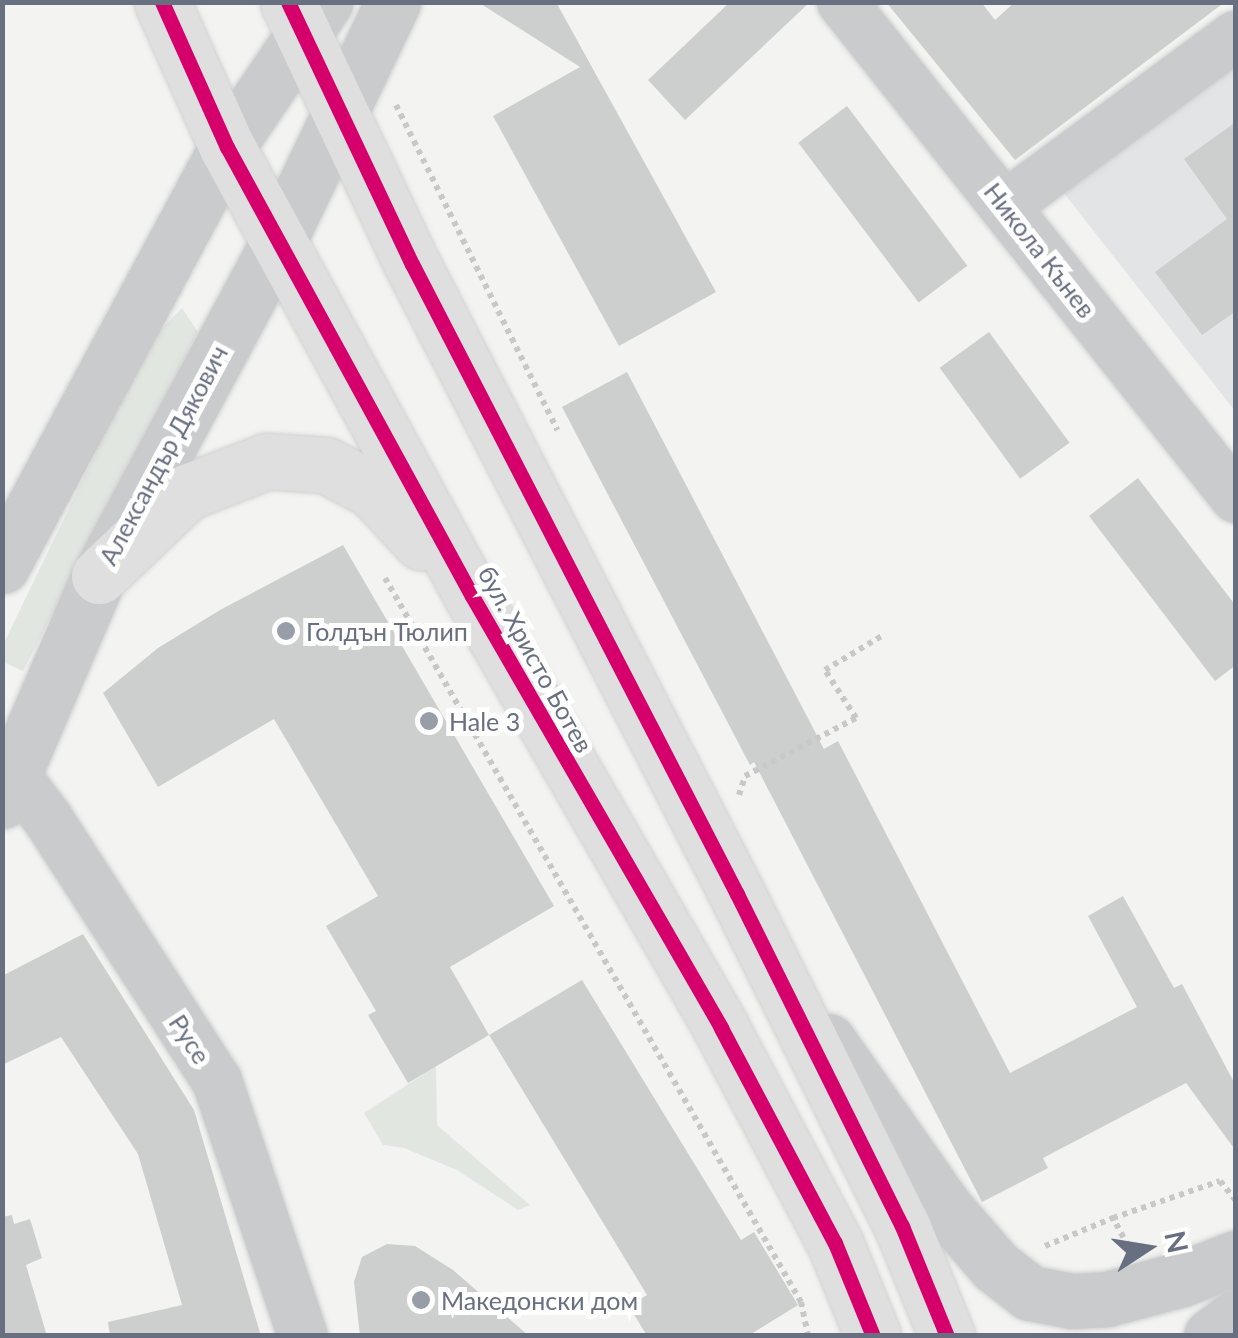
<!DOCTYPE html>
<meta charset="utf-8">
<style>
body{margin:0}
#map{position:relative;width:1238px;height:1338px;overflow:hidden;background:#f3f4f2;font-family:Lato,sans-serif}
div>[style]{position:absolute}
.built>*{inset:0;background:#e3e4e5}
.green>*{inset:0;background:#e2e6e1}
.building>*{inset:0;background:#cdcece;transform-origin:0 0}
.path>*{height:6px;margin-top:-3px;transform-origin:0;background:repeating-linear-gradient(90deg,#c8c8c8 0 5px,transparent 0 10px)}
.roads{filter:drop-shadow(0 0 2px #cfd0d0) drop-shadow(0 0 2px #cfd0d0)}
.minor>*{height:50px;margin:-25px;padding:0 25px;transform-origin:25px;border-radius:25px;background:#cacbcc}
.tertiary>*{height:55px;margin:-27.5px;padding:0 27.5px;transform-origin:27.5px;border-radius:27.5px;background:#cacbcc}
.primary>*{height:55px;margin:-27.5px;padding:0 27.5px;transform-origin:27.5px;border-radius:27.5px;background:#dfdfdf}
.cycleway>*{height:15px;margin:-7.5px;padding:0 7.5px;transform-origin:7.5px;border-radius:7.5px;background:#d6006c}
.dots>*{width:28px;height:28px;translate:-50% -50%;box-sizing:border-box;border:5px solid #fff;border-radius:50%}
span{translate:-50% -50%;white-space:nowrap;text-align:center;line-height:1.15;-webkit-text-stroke:10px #fff;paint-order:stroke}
.street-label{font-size:25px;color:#676f80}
.poi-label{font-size:25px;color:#676f80}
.left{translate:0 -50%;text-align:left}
.frame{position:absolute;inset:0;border:5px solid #676f80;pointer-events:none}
.north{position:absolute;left:1098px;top:1198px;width:100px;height:100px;-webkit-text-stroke:8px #fff;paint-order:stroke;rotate:78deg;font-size:28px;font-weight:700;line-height:40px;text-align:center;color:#676f80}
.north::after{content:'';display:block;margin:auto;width:35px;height:45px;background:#676f80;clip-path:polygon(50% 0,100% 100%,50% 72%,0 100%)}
</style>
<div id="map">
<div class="built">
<i style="clip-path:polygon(1235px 60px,1235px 411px,1063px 192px)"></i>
</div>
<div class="green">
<i style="clip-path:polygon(182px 308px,198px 332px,23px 671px,3px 662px,2px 647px,139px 363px,160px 330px)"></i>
<i style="clip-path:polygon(436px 1066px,437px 1125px,530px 1205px,518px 1210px,457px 1170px,404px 1148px,383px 1145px,364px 1113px)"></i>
</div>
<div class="building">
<i style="clip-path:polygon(478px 2px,556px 2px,716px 292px,619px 346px,493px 116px,580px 67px)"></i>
<i style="clip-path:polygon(730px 2px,810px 2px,685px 120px,648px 80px)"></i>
<i style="clip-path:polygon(886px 2px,981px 2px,995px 20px,1015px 2px,1225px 2px,1015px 160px)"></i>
<i style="left:847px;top:106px;width:200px;height:61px;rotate:53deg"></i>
<i style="clip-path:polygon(1236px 122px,1236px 311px,1202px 335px,1155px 272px,1227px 219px,1184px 159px)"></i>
<i style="left:989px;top:332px;width:137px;height:61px;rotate:54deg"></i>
<i style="clip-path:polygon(627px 372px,824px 749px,838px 741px,1010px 1073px,1137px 1007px,1088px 916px,1123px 896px,1174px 988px,1182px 984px,1236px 1086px,1236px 1151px,1186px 1083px,1043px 1158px,1048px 1168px,982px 1202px,754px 762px,750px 765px,562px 407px)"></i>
<i style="clip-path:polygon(1138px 478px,1236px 606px,1236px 665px,1215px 681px,1089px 516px)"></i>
<i style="clip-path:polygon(343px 545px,554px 906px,450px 967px,489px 1035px,408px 1083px,368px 1015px,376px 1011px,326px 926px,378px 896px,274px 719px,158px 787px,103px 693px,158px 648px,220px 610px)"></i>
<i style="clip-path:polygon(83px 934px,194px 1110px,261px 1336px,110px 1336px,108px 1322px,182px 1305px,138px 1154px,61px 1037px,2px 1065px,2px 976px)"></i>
<i style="clip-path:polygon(582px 980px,741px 1240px,754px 1232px,798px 1305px,748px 1336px,647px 1336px,629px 1306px,647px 1295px,489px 1035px)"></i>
<i style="clip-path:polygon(12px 1215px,14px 1224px,30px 1219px,42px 1258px,26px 1265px,47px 1336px,2px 1336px,2px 1217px)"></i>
<i style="clip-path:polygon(387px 1244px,415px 1246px,453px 1270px,529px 1336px,360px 1336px,354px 1282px,362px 1257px)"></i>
</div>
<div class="path">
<i style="left:396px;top:105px;width:363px;rotate:63.6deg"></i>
<i style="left:385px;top:578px;width:835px;rotate:60.12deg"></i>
<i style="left:801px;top:1302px;width:35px;rotate:78deg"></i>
<i style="left:739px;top:795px;width:20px;rotate:-72deg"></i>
<i style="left:745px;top:776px;width:125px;rotate:-27.6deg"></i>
<i style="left:856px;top:718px;width:57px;rotate:-122.9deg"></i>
<i style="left:825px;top:670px;width:70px;rotate:-31deg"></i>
<i style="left:1045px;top:1246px;width:74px;rotate:-22.4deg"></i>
<i style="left:1128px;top:1246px;width:32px;rotate:-118deg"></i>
<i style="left:1113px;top:1218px;width:113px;rotate:-19.1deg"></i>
<i style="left:1220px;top:1181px;width:26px;rotate:51deg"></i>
</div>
<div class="roads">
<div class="minor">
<i style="left:842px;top:2px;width:633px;rotate:51.54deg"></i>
<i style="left:1005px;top:206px;width:287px;rotate:-36.4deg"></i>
<i style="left:2px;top:758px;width:76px;rotate:53deg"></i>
<i style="left:48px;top:819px;width:312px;rotate:57.2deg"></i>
<i style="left:217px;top:1081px;width:269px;rotate:71.4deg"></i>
</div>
<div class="tertiary">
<i style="left:2px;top:566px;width:476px;rotate:-61.8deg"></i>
<i style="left:227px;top:147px;width:175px;rotate:-55.9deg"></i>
<i style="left:2px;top:801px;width:245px;rotate:-66.7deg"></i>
<i style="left:99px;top:576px;width:381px;rotate:-61.8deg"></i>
<i style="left:279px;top:240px;width:264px;rotate:-64.4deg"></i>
<i style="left:828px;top:1041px;width:204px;rotate:55deg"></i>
<i style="left:945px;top:1208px;width:77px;rotate:49.2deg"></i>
<i style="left:995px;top:1266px;width:44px;rotate:37.6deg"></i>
<i style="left:1030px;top:1293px;width:43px;rotate:10.8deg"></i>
<i style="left:1072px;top:1301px;width:35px;rotate:-3deg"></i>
<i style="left:1107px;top:1299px;width:78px;rotate:-14.9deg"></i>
<i style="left:1182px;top:1279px;width:58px;rotate:-21.3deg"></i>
<i style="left:1211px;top:1336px;width:31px;rotate:-37deg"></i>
</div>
<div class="primary">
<i style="left:162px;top:2px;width:159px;rotate:65.9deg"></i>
<i style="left:227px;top:147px;width:511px;rotate:61.38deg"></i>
<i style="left:472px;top:596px;width:499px;rotate:60deg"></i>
<i style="left:721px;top:1028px;width:243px;rotate:62.1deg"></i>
<i style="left:835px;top:1243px;width:100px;rotate:67.8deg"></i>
<i style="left:288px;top:2px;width:290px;rotate:64.7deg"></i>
<i style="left:412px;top:264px;width:709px;rotate:62.71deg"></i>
<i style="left:737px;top:894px;width:371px;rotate:63.6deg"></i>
<i style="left:902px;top:1226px;width:119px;rotate:67.8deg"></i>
<i style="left:99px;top:576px;width:122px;rotate:-43.7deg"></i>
<i style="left:187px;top:492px;width:86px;rotate:-21.2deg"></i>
<i style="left:267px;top:461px;width:59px;rotate:3.9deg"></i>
<i style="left:326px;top:465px;width:53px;rotate:28deg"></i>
<i style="left:373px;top:490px;width:71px;rotate:47.3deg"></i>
</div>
</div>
<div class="cycleway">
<i style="left:162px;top:2px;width:159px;rotate:65.9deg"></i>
<i style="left:227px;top:147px;width:511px;rotate:61.38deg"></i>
<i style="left:472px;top:596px;width:499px;rotate:60deg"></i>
<i style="left:721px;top:1028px;width:243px;rotate:62.1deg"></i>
<i style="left:835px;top:1243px;width:100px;rotate:67.8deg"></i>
<i style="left:288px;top:2px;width:290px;rotate:64.7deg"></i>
<i style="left:412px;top:264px;width:709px;rotate:62.71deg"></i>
<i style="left:737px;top:894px;width:371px;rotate:63.6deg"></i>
<i style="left:902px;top:1226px;width:119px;rotate:67.8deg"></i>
</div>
<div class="dots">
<i style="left:286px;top:631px;background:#989ea8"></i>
<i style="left:429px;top:721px;background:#989ea8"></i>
<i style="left:421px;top:1300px;background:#989ea8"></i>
</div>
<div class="street-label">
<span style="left:1040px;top:250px;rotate:52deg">Никола Кънев</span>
<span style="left:163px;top:455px;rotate:-62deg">Александър Дякович</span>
<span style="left:536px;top:659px;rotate:61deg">бул. Христо Ботев</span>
<span style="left:190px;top:1039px;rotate:57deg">Русе</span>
</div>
<div class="poi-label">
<span class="left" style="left:306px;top:631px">Голдън Тюлип</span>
<span class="left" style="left:449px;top:721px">Hale 3</span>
<span class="left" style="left:441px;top:1300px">Македонски дом</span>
</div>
<div class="frame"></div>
<div class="north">N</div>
</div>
